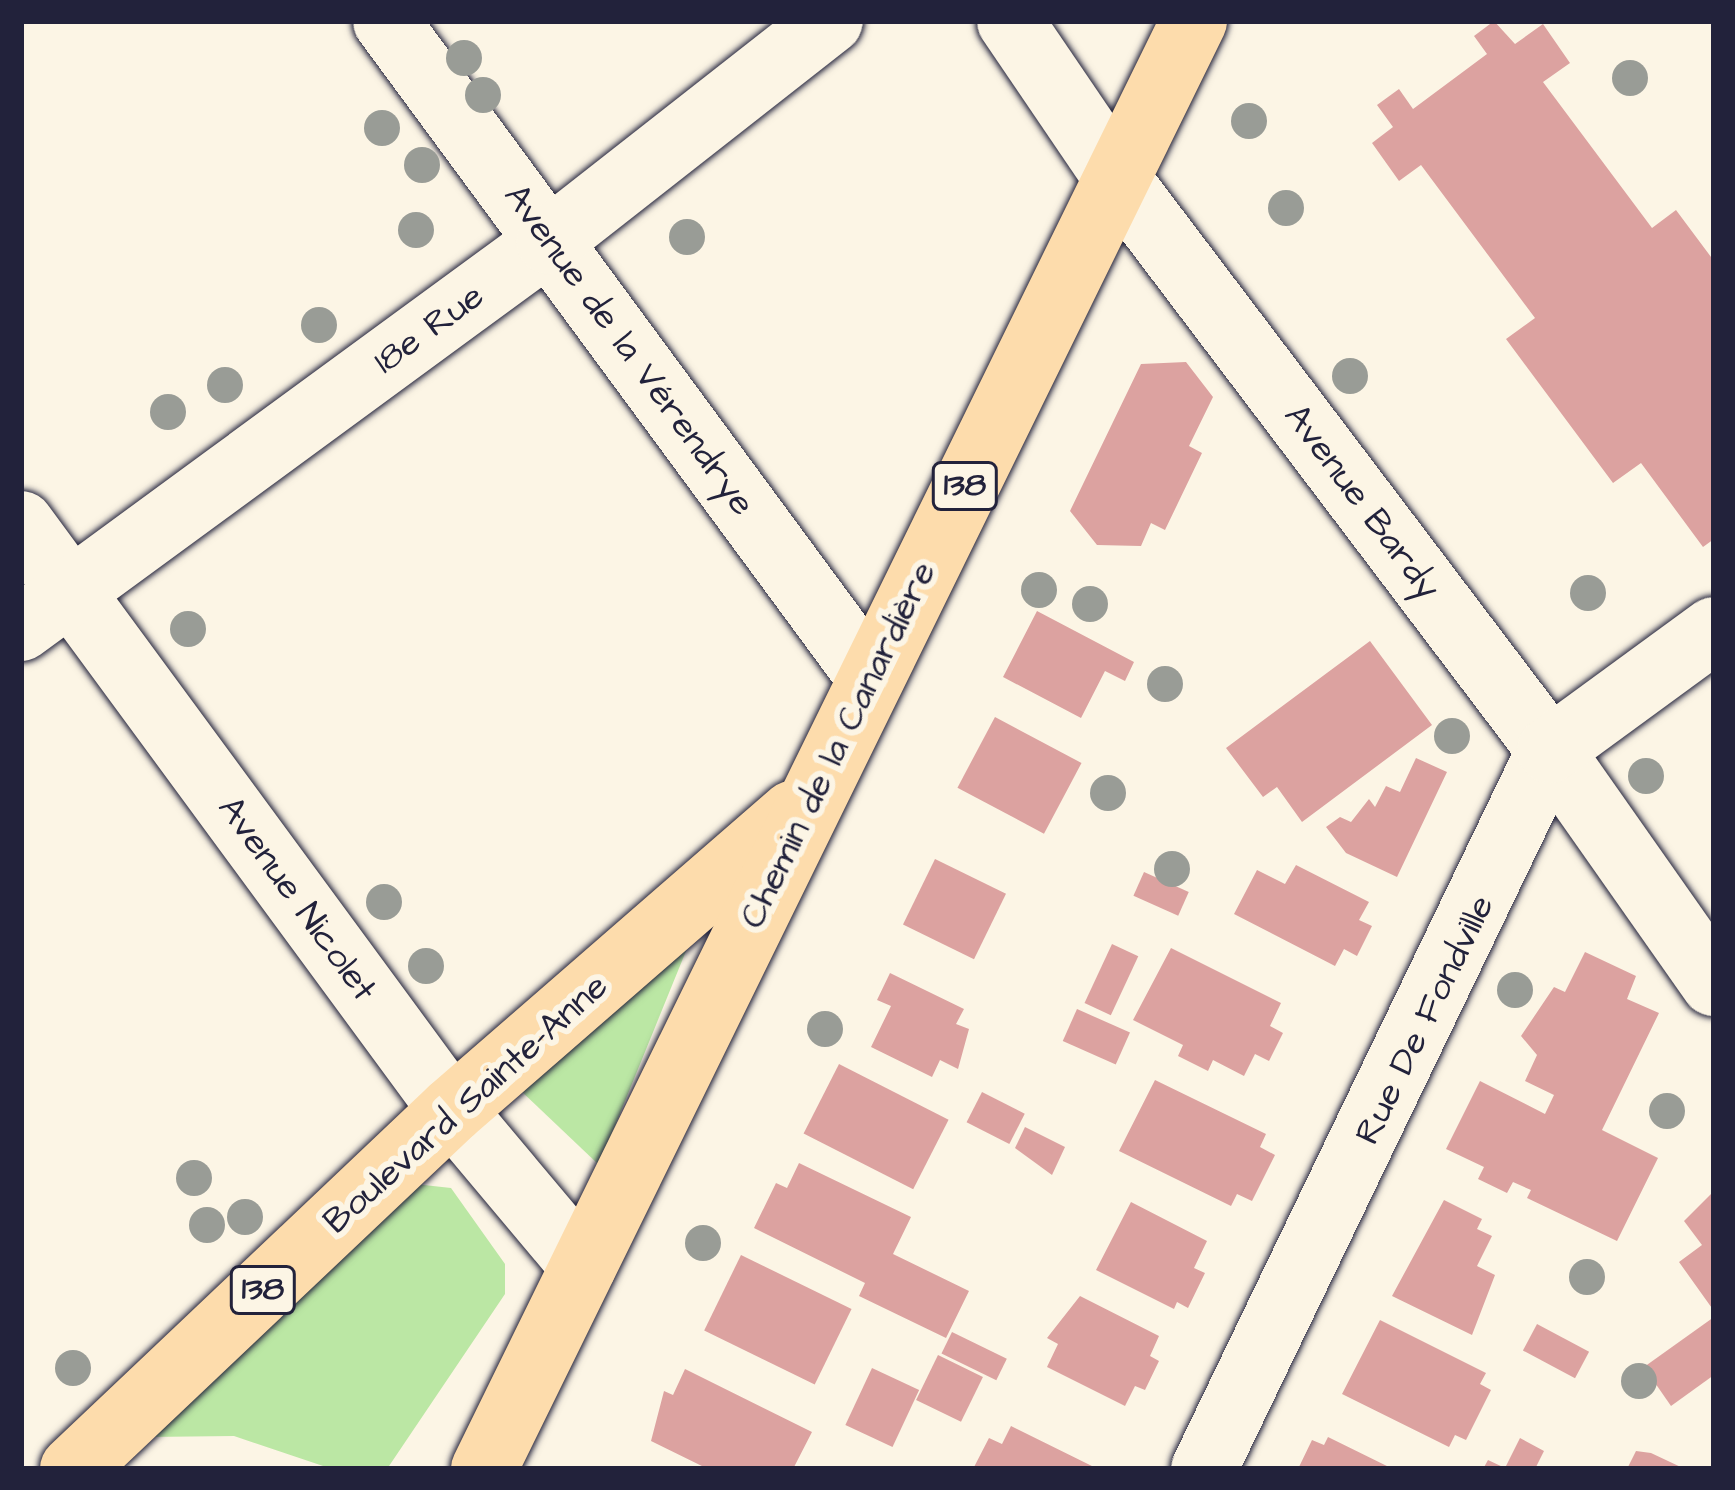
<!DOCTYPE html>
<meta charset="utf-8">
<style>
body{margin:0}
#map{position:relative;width:1735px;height:1490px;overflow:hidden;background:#fcf5e5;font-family:"Architects Daughter",sans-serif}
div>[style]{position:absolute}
.green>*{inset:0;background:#bbe7a4}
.building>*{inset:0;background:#dca2a0;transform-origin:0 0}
.roads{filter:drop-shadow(0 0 3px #22223b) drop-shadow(0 0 3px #22223b)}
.minor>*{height:66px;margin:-33px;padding:0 33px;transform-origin:33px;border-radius:33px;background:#fcf5e5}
.major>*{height:66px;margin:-33px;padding:0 33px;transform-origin:33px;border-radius:33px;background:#fddcac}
.trees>*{width:36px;height:36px;margin:-18px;border-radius:50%;background:#999c96}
span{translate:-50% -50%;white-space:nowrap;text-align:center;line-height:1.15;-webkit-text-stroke:12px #fcf5e5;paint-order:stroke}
.shield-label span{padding:3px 9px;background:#fcf5e5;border:3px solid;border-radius:9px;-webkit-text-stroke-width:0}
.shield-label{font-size:33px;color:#22223b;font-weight:700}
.street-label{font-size:36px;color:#22223b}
.frame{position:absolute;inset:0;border:24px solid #22223b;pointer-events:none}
</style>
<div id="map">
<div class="green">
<i style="clip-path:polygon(710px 892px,599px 1165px,520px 1090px)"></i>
<i style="clip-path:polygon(415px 1184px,451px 1188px,505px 1264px,505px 1294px,387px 1469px,332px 1469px,234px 1436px,147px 1437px)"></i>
</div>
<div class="building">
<i style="clip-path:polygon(1494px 21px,1515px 44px,1543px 24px,1570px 63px,1543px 82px,1652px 228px,1676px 210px,1714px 261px,1714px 539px,1703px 547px,1641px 463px,1613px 483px,1506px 339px,1535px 318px,1421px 165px,1399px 181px,1372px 143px,1393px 127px,1377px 105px,1399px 89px,1413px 109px,1487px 54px,1474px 36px)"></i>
<i style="clip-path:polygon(1186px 362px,1213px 397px,1189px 446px,1202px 453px,1165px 530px,1151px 523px,1141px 546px,1097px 545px,1070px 511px,1141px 364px)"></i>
<i style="clip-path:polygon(1037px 611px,1134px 662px,1125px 681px,1105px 671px,1081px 718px,1003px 677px)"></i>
<i style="clip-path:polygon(1370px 641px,1432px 725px,1302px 822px,1277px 787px,1263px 797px,1226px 748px)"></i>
<i style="left:995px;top:717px;width:98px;height:80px;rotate:28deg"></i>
<i style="clip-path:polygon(1416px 758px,1447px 772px,1397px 877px,1346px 853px,1326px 827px,1340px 817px,1351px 822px,1369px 799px,1375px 807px,1386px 786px,1400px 792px)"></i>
<i style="left:935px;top:859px;width:79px;height:73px;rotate:26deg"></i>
<i style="clip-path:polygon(1296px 865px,1369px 902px,1359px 920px,1372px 926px,1357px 956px,1344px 949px,1335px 966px,1234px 914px,1257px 870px,1285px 884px)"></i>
<i style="left:1144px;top:872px;width:49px;height:26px;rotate:24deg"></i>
<i style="left:1112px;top:944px;width:29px;height:65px;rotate:25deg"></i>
<i style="clip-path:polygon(1171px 948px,1281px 1003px,1270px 1026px,1283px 1033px,1269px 1061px,1255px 1054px,1244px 1076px,1213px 1060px,1208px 1071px,1178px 1056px,1183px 1045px,1133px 1020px)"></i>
<i style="clip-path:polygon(1585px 952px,1636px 976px,1627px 999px,1659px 1013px,1602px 1130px,1658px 1158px,1617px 1241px,1527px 1198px,1531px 1190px,1513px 1182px,1507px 1193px,1478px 1179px,1484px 1167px,1446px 1149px,1480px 1081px,1545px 1114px,1554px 1095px,1525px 1081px,1537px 1055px,1521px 1036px,1554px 987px,1565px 992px)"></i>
<i style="clip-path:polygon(890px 973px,964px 1009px,956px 1024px,969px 1029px,958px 1069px,940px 1060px,932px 1077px,871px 1047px,891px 1006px,877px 1000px)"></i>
<i style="left:1077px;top:1009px;width:58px;height:35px;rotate:24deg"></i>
<i style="left:839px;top:1064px;width:123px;height:78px;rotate:27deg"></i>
<i style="clip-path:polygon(1155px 1080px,1266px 1134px,1260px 1147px,1275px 1155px,1252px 1201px,1237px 1194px,1231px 1206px,1119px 1151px)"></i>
<i style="left:982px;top:1092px;width:48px;height:34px;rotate:27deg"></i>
<i style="clip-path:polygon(1025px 1127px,1065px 1147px,1052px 1175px,1015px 1148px)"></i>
<i style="clip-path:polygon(799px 1163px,911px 1217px,893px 1254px,969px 1291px,946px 1338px,859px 1296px,865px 1283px,754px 1228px,776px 1183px,787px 1188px)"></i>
<i style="clip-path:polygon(1714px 1191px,1714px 1311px,1679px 1262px,1702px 1245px,1684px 1221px)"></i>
<i style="clip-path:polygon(1444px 1200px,1482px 1219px,1477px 1229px,1492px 1236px,1477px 1266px,1495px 1275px,1472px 1335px,1392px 1296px)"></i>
<i style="clip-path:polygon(1131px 1202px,1207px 1241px,1194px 1268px,1205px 1273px,1188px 1308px,1177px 1302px,1174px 1309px,1096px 1270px)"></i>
<i style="left:741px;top:1255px;width:123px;height:84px;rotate:26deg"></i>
<i style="clip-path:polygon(1080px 1296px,1159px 1336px,1150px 1356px,1159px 1361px,1145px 1390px,1135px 1386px,1125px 1406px,1047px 1367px,1058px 1344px,1047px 1338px)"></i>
<i style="clip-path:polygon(1714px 1317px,1714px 1375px,1671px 1406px,1644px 1367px)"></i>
<i style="clip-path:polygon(1380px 1320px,1486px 1373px,1480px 1384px,1491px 1390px,1466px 1440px,1455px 1435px,1449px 1447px,1342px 1394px)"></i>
<i style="left:1537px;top:1324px;width:59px;height:30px;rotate:28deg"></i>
<i style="left:952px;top:1332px;width:61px;height:24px;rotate:26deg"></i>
<i style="left:938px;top:1355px;width:50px;height:50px;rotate:26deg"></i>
<i style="left:872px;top:1368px;width:52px;height:63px;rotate:25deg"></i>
<i style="clip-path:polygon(685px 1369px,812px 1432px,793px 1469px,708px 1469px,651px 1441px,664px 1391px,673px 1395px)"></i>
<i style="clip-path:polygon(1011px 1426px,1098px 1469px,973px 1469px,989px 1438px,1002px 1444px)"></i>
<i style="clip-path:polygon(1328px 1437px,1393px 1469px,1298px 1469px,1312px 1440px,1324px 1445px)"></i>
<i style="clip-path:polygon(1520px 1438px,1544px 1451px,1535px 1469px,1483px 1469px,1488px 1460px,1505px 1468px)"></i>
<i style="clip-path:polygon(1636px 1451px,1651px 1453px,1685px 1469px,1627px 1469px)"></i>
</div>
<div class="roads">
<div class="minor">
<i style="left:386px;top:21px;width:817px;rotate:53.61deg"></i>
<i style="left:1010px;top:21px;width:189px;rotate:55.8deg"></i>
<i style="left:1116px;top:177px;width:719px;rotate:52.86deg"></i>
<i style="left:1550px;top:750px;width:285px;rotate:54.9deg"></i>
<i style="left:21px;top:524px;width:727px;rotate:53.67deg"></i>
<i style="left:452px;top:1110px;width:204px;rotate:50deg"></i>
<i style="left:21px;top:628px;width:655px;rotate:-36.24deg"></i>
<i style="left:549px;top:241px;width:357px;rotate:-38.1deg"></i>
<i style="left:1204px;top:1469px;width:798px;rotate:-64.3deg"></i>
<i style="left:1550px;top:750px;width:203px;rotate:-36.2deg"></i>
</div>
<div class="major">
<i style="left:73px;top:1469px;width:522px;rotate:-43.45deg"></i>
<i style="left:452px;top:1110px;width:452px;rotate:-41deg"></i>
<i style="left:484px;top:1469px;width:1613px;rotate:-63.88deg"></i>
</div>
</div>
<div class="trees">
<i style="left:464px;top:58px"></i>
<i style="left:1630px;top:78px"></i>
<i style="left:483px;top:95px"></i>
<i style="left:1249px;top:121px"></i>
<i style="left:382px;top:128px"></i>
<i style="left:422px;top:165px"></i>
<i style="left:1286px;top:208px"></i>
<i style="left:416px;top:230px"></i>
<i style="left:687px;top:237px"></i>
<i style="left:319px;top:325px"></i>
<i style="left:1350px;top:376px"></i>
<i style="left:225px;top:385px"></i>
<i style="left:168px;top:412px"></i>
<i style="left:1039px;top:590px"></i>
<i style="left:1588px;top:593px"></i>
<i style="left:1090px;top:604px"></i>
<i style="left:188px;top:629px"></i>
<i style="left:1165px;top:684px"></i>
<i style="left:1452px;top:736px"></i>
<i style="left:1646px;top:776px"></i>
<i style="left:1108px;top:793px"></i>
<i style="left:1172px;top:869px"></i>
<i style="left:384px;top:902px"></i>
<i style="left:426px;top:966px"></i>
<i style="left:1515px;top:990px"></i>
<i style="left:825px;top:1029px"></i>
<i style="left:1667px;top:1111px"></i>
<i style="left:194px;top:1178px"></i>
<i style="left:245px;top:1217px"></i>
<i style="left:207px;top:1225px"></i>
<i style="left:703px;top:1243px"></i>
<i style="left:1587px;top:1277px"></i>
<i style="left:73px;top:1368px"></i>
<i style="left:1639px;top:1381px"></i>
</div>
<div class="shield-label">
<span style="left:965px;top:486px">138</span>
<span style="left:263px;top:1290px">138</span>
</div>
<div class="street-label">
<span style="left:429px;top:329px;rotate:-36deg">18e Rue</span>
<span style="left:629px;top:350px;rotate:54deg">Avenue de la Vérendrye</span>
<span style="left:1362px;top:502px;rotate:53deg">Avenue Bardy</span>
<span style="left:838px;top:745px;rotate:-64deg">Chemin de la Canardière</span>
<span style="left:297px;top:899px;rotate:54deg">Avenue Nicolet</span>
<span style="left:1425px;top:1020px;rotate:-64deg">Rue De Fondville</span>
<span style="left:466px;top:1104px;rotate:-42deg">Boulevard Sainte-Anne</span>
</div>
<div class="frame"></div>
</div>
